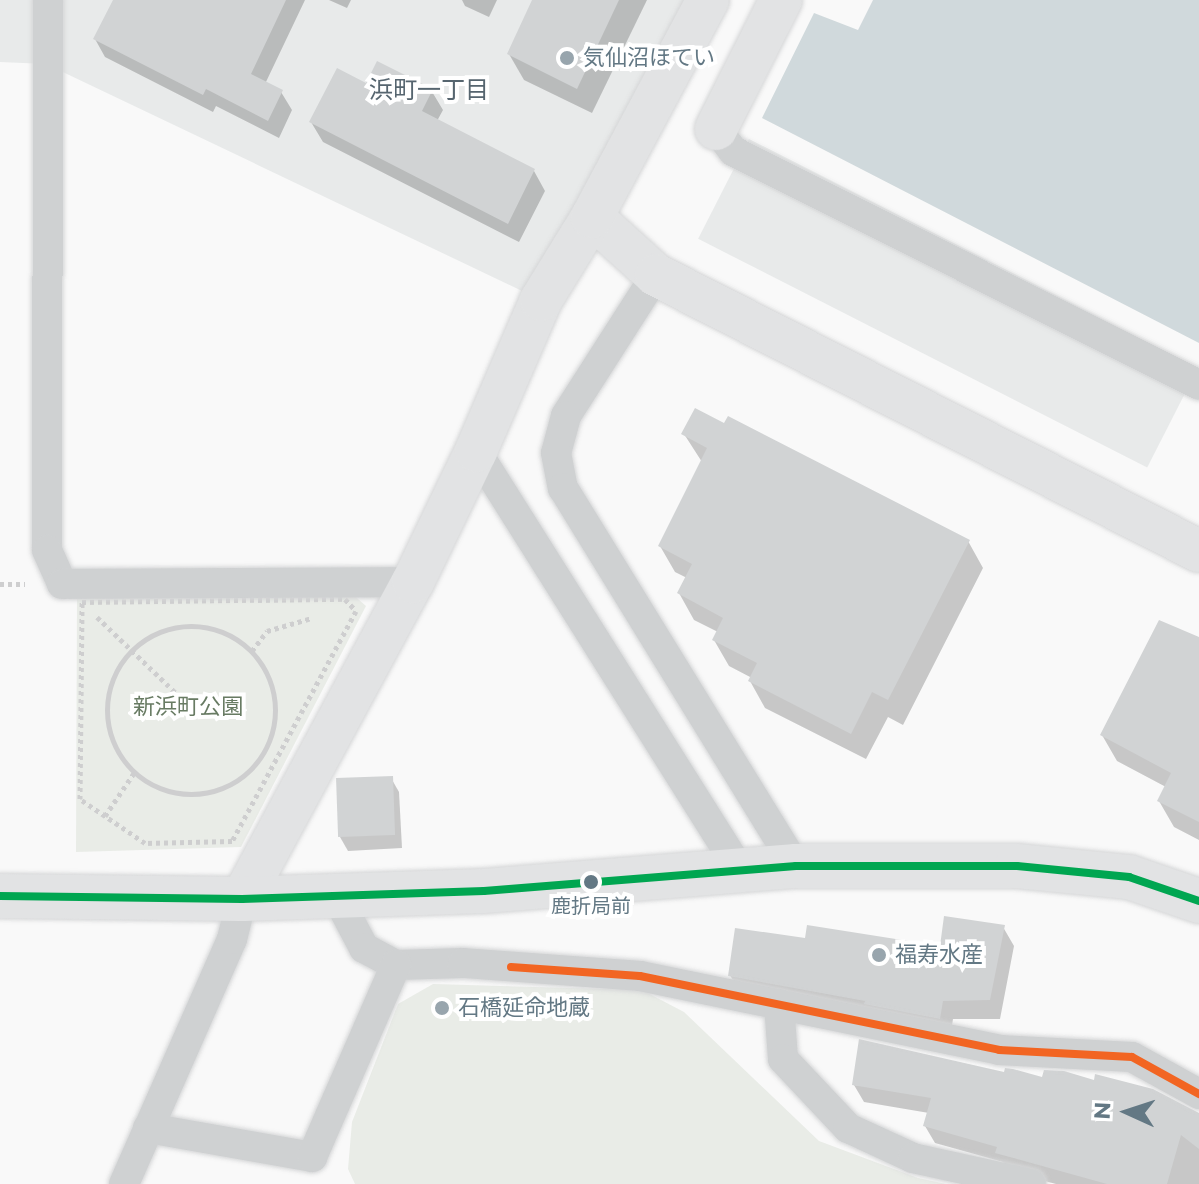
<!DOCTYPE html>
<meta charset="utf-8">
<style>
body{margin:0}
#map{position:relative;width:1199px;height:1184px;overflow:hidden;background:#f9f9f9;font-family:Montserrat,"Noto Sans JP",sans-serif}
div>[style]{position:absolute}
.built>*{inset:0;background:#e8eaea;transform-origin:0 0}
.green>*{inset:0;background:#e9ece7}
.water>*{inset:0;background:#d0d9dc}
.shadow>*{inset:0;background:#0003}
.building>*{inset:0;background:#d1d3d4;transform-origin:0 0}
.path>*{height:5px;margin-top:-2.5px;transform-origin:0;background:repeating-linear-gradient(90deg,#cececf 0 4px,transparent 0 8px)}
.path>.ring{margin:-2.5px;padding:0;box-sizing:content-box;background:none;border:5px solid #cececf;border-radius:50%}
.roads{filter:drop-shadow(0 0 2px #d5d6d7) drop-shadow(0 0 2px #d5d6d7)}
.street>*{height:30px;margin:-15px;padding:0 15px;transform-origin:15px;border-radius:15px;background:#cfd1d2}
.secondary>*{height:42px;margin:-21px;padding:0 21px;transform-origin:21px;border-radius:21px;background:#e2e3e4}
.primary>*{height:44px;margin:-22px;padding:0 22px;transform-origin:22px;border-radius:22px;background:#e2e3e4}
.bus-1>*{height:8px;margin:-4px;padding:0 4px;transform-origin:4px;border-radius:4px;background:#00a651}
.bus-2>*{height:8px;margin:-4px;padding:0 4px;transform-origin:4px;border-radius:4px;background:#f26522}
.dots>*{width:22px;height:22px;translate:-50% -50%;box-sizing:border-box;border:4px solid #fff;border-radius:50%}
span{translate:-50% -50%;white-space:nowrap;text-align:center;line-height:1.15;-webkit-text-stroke:8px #fff;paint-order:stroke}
.bus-label{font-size:20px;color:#637884}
.poi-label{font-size:22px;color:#637884}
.left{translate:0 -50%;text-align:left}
.park-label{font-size:22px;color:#687b63}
.neighbourhood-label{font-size:24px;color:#56656f}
.north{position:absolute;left:1087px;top:1072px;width:80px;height:80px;-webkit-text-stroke:6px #fff;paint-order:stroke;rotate:273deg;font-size:22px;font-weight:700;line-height:32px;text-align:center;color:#637884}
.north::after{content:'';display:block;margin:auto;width:28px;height:36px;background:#637884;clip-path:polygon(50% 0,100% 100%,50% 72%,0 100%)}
</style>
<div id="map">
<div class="built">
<i style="clip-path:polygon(0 0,705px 0,541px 300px,46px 64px,0 62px)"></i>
<i style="left:749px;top:139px;width:504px;height:112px;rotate:27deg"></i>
</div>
<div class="green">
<i style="clip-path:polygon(350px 592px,366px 606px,241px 847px,76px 852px,77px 595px)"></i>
<i style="clip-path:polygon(433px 984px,642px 990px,684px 1012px,819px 1141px,918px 1178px,946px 1184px,355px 1184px,348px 1169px,352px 1122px,398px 1004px)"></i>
</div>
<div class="water">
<i style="clip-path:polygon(873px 0,1199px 0,1199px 343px,762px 118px,814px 13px,858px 30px)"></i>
</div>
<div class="shadow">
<i style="clip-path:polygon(183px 0,305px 0,265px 84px,281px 92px,292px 110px,279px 138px,216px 106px,213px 112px,105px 57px,95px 39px)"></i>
<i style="clip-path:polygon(329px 0,351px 0,347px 8px)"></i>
<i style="clip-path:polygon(462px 0,497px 0,489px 17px,465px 6px)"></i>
<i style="clip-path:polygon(535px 0,647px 0,592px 113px,524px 80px,509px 54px)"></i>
<i style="clip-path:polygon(367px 86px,431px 90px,443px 110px,437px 121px,534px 171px,545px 191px,519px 242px,323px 142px,311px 122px)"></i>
<i style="clip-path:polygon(684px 434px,968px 541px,983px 568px,903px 725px,888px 717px,866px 759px,765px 708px,750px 681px,752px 678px,729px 666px,714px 640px,718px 632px,694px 620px,679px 593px,687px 578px,675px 572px,660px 546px,702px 462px)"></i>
<i style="clip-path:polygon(1199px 641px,1199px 840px,1174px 827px,1159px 801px,1166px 787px,1117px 761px,1102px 735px)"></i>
<i style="clip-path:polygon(391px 778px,399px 792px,402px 848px,348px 851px,340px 837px)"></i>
<i style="clip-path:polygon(1003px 927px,1014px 946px,1000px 1019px,953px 1019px,950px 1038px,741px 995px,730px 975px,806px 941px,941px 948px)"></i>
<i style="clip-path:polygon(854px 1085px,1199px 1116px,1199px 1184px,1056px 1184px,1007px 1171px,1003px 1162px,935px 1143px,925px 1126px,929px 1113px,864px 1102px)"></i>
</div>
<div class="building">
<i style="clip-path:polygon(113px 0,286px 0,251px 74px,283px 90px,268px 121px,206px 89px,203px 95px,93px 39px)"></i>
<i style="clip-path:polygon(532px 0,619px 0,577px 89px,507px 54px)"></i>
<i style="clip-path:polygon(377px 61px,433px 89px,422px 111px,535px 169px,508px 224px,309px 122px,337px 68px,366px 83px)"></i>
<i style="clip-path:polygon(695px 408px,724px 423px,728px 416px,970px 540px,888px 700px,872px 692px,851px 734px,748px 681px,757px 663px,712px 640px,723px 618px,677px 593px,692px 564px,658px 546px,707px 448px,681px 434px)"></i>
<i style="clip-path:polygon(1159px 620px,1199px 637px,1199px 822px,1157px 801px,1171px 773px,1100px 735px)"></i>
<i style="left:393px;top:776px;width:59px;height:57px;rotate:88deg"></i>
<i style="clip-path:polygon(944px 916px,1005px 925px,990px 1000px,943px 1001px,940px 1019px,864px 1004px,865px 1001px,728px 976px,735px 928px,805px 938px,807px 925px,940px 946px)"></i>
<i style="clip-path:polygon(859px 1039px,1004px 1072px,1005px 1068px,1013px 1069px,1042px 1077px,1044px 1070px,1064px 1071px,1094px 1080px,1095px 1074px,1153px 1089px,1199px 1113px,1199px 1149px,1181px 1135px,1167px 1184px,1107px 1184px,995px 1153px,997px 1147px,923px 1126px,931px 1098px,852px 1085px)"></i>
</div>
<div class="path">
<i style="left:0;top:584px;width:25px"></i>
<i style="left:345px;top:599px;width:16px;rotate:47deg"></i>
<i style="left:356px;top:611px;width:261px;rotate:118.3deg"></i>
<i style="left:232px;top:841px;width:87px;rotate:178.7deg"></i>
<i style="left:145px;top:843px;width:78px;rotate:-145.9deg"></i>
<i style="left:80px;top:799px;width:197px;rotate:-89.4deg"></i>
<i style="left:82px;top:602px;width:263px;rotate:-0.7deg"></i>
<i style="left:97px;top:617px;width:111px;rotate:43.9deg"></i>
<i class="ring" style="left:107px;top:626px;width:163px;height:163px"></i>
<i style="left:252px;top:651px;width:25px;rotate:-53deg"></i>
<i style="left:267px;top:631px;width:47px;rotate:-16.1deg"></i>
<i style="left:105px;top:816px;width:52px;rotate:-56deg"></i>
</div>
<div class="roads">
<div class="street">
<i style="left:48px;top:0;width:550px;rotate:90.1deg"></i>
<i style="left:47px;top:550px;width:37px;rotate:66deg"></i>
<i style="left:62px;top:584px;width:351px;rotate:-0.3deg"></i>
<i style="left:716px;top:129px;width:28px;rotate:52deg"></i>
<i style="left:733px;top:151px;width:521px;rotate:26.66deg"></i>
<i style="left:656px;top:275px;width:167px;rotate:122.6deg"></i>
<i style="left:566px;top:416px;width:38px;rotate:105deg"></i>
<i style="left:556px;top:453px;width:36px;rotate:79deg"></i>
<i style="left:563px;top:488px;width:444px;rotate:58.4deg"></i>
<i style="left:476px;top:451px;width:494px;rotate:57.8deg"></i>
<i style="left:337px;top:897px;width:58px;rotate:62.1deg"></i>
<i style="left:364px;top:948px;width:36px;rotate:28deg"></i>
<i style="left:396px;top:965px;width:67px;rotate:-1.7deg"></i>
<i style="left:463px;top:963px;width:177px;rotate:4.2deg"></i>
<i style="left:640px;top:976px;width:367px;rotate:11.6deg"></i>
<i style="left:999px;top:1050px;width:133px;rotate:3deg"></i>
<i style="left:1132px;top:1057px;width:77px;rotate:28.9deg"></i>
<i style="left:779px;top:1004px;width:55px;rotate:85.8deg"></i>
<i style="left:783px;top:1059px;width:95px;rotate:46.7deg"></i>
<i style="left:848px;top:1128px;width:72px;rotate:24.8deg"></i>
<i style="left:913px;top:1158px;width:121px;rotate:12.4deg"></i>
<i style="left:148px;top:1128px;width:167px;rotate:10deg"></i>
<i style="left:312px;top:1157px;width:210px;rotate:-66.4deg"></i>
<i style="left:124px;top:1184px;width:268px;rotate:-66.2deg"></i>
<i style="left:232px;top:939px;width:41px;rotate:-76deg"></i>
</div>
<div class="secondary">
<i style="left:716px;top:129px;width:144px;rotate:-63.3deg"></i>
<i style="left:592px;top:217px;width:86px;rotate:42.2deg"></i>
<i style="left:656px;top:275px;width:609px;rotate:26.94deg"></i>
<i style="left:242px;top:899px;width:360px;rotate:-61.7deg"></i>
<i style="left:413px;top:582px;width:145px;rotate:-64.3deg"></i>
<i style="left:476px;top:451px;width:164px;rotate:-66.7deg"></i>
<i style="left:541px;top:300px;width:97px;rotate:-58.4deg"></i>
<i style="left:592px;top:217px;width:246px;rotate:-61.9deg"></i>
</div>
<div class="primary">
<i style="left:0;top:896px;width:242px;rotate:0.7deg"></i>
<i style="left:242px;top:899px;width:242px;rotate:-1.9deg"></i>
<i style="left:484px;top:891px;width:313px;rotate:-4.6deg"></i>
<i style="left:796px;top:866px;width:221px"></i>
<i style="left:1017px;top:866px;width:113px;rotate:5.6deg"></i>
<i style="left:1129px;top:877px;width:74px;rotate:18.9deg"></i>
</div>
</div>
<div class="bus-1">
<i style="left:0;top:896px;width:242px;rotate:0.7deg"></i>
<i style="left:242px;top:899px;width:242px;rotate:-1.9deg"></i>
<i style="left:484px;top:891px;width:313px;rotate:-4.6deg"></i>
<i style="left:796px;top:866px;width:221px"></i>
<i style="left:1017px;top:866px;width:113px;rotate:5.6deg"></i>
<i style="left:1129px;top:877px;width:74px;rotate:18.9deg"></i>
</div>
<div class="bus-2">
<i style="left:511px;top:967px;width:129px;rotate:4deg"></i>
<i style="left:640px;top:976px;width:367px;rotate:11.6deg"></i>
<i style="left:999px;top:1050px;width:133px;rotate:3deg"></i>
<i style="left:1132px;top:1057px;width:77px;rotate:28.9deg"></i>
</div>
<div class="dots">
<i style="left:567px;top:58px;background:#98a5ad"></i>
<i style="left:591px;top:882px;background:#637884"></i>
<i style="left:879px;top:955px;background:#98a5ad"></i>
<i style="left:442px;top:1008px;background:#98a5ad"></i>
</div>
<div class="bus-label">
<span style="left:591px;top:906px">鹿折局前</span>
</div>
<div class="poi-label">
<span class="left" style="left:583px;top:58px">気仙沼ほてい</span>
<span class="left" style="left:895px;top:955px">福寿水産</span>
<span class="left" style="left:458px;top:1008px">石橋延命地蔵</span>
</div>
<div class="park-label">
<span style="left:188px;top:707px">新浜町公園</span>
</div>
<div class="neighbourhood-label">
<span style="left:429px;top:90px">浜町一丁目</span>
</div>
<div class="north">N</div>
</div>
